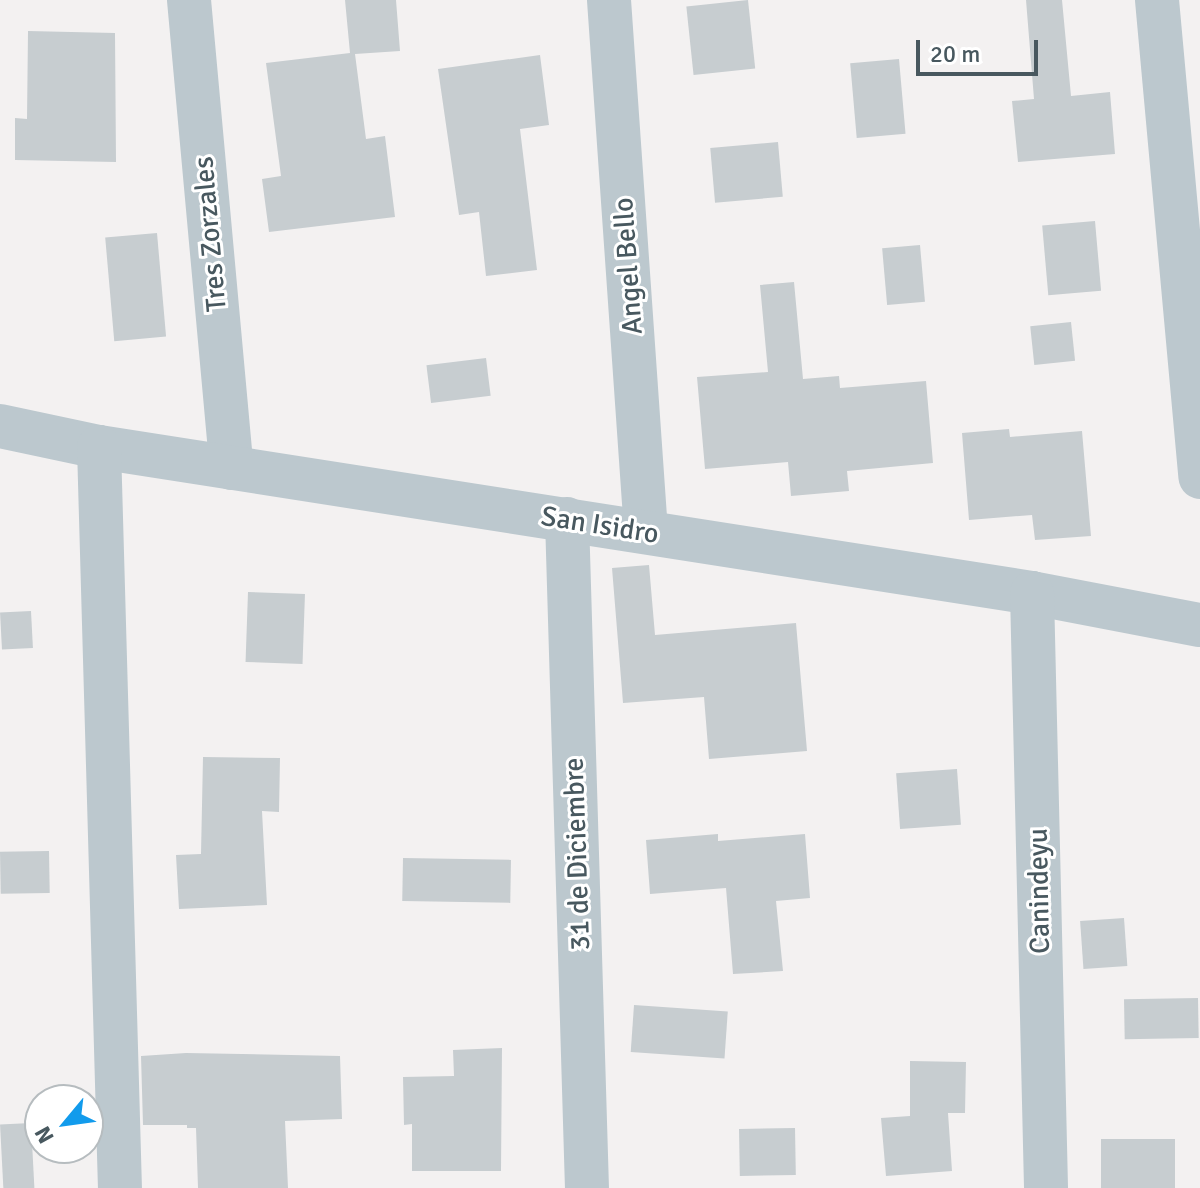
<!DOCTYPE html>
<style>
body{margin:0}
#map{position:relative;width:1200px;height:1188px;overflow:hidden;background:#f3f1f1;font-family:Signika,sans-serif}
div>[style]{position:absolute}
.building>*{inset:0;background:#c7cdd0;transform-origin:0 0}
.street>*{height:44px;margin:-22px;padding:0 22px;transform-origin:22px;border-radius:22px;background:#bcc8ce}
span{translate:-50% -50%;white-space:nowrap;text-align:center;line-height:1.15;-webkit-text-stroke:6px #fff;paint-order:stroke}
.street-label{font-size:28px;color:#48585f}
.north{position:absolute;left:24px;top:1084px;width:80px;height:80px;box-sizing:border-box;background:#fff;border:2px solid #b6bcbf;border-radius:50%;rotate:241deg;font-size:22px;font-weight:700;line-height:32px;text-align:center;color:#48585f}
.north::after{content:'';display:block;margin:auto;width:28px;height:36px;background:#129bec;clip-path:polygon(50% 0,100% 100%,50% 72%,0 100%)}
.scale{position:absolute;left:916px;top:40px;width:122px;height:36px;box-sizing:border-box;border:4px solid #48585f;border-top:0;padding-left:10px;font-size:24px;line-height:28px;white-space:nowrap;color:#48585f;-webkit-text-stroke:6px #fff;paint-order:stroke}
</style>
<div id="map">
<div class="building">
<i style="clip-path:polygon(345px 0,396px 0,400px 51px,355px 54px,366px 139px,385px 136px,395px 217px,269px 232px,262px 179px,281px 176px,266px 63px,350px 53px)"></i>
<i style="left:748px;top:0;width:69px;height:62px;rotate:84deg"></i>
<i style="clip-path:polygon(1026px 0,1062px 0,1071px 96px,1110px 92px,1115px 154px,1018px 162px,1012px 101px,1034px 99px)"></i>
<i style="clip-path:polygon(28px 31px,115px 33px,116px 162px,15px 160px,15px 118px,27px 119px)"></i>
<i style="clip-path:polygon(540px 55px,549px 125px,520px 129px,537px 270px,486px 276px,479px 212px,459px 215px,438px 69px)"></i>
<i style="left:899px;top:59px;width:75px;height:49px;rotate:85deg"></i>
<i style="left:778px;top:142px;width:55px;height:68px;rotate:85deg"></i>
<i style="left:1095px;top:221px;width:70px;height:53px;rotate:85deg"></i>
<i style="left:157px;top:233px;width:104px;height:52px;rotate:85deg"></i>
<i style="left:920px;top:245px;width:57px;height:38px;rotate:85deg"></i>
<i style="clip-path:polygon(794px 282px,803px 379px,839px 376px,840px 388px,926px 381px,933px 463px,847px 471px,849px 491px,791px 496px,788px 462px,705px 469px,697px 377px,768px 372px,760px 285px)"></i>
<i style="left:1071px;top:322px;width:39px;height:41px;rotate:84deg"></i>
<i style="left:486px;top:358px;width:38px;height:60px;rotate:83deg"></i>
<i style="clip-path:polygon(1009px 429px,1010px 437px,1082px 431px,1091px 536px,1035px 540px,1032px 515px,969px 520px,962px 433px)"></i>
<i style="clip-path:polygon(649px 565px,655px 635px,796px 623px,807px 751px,709px 759px,704px 697px,623px 703px,612px 568px)"></i>
<i style="left:248px;top:592px;width:57px;height:70px;rotate:2deg"></i>
<i style="left:31px;top:611px;width:37px;height:31px;rotate:87deg"></i>
<i style="clip-path:polygon(203px 757px,280px 758px,279px 812px,262px 811px,267px 905px,179px 909px,176px 855px,201px 854px)"></i>
<i style="left:957px;top:769px;width:56px;height:61px;rotate:86deg"></i>
<i style="clip-path:polygon(718px 834px,718px 841px,805px 834px,810px 898px,776px 901px,783px 971px,733px 974px,726px 888px,650px 894px,646px 840px)"></i>
<i style="left:49px;top:851px;width:42px;height:49px;rotate:89deg"></i>
<i style="left:403px;top:858px;width:108px;height:43px;rotate:1deg"></i>
<i style="left:1124px;top:918px;width:48px;height:44px;rotate:86deg"></i>
<i style="left:1198px;top:998px;width:40px;height:74px;rotate:89deg"></i>
<i style="left:634px;top:1005px;width:94px;height:47px;rotate:4deg"></i>
<i style="clip-path:polygon(502px 1048px,501px 1171px,412px 1171px,412px 1124px,404px 1125px,403px 1077px,454px 1076px,453px 1050px)"></i>
<i style="clip-path:polygon(186px 1053px,340px 1056px,342px 1119px,285px 1121px,288px 1188px,198px 1188px,196px 1128px,187px 1128px,187px 1125px,143px 1125px,141px 1056px)"></i>
<i style="clip-path:polygon(910px 1061px,966px 1062px,965px 1113px,948px 1113px,952px 1171px,886px 1176px,881px 1118px,910px 1116px)"></i>
<i style="left:31px;top:1123px;width:65px;height:31px;rotate:87deg"></i>
<i style="left:795px;top:1128px;width:47px;height:56px;rotate:89deg"></i>
<i style="left:1101px;top:1139px;width:74px;height:49px"></i>
</div>
<div class="street">
<i style="left:189px;top:0;width:470px;rotate:84.8deg"></i>
<i style="left:609px;top:0;width:533px;rotate:86.02deg"></i>
<i style="left:1157px;top:0;width:479px;rotate:84.8deg"></i>
<i style="left:0;top:426px;width:101px;rotate:12deg"></i>
<i style="left:99px;top:447px;width:944px;rotate:8.89deg"></i>
<i style="left:1032px;top:593px;width:171px;rotate:10.8deg"></i>
<i style="left:99px;top:447px;width:741px;rotate:88.38deg"></i>
<i style="left:567px;top:519px;width:669px;rotate:88.29deg"></i>
<i style="left:1032px;top:593px;width:595px;rotate:88.65deg"></i>
</div>
<div class="street-label">
<span style="left:210px;top:234px;rotate:-95deg">Tres Zorzales</span>
<span style="left:628px;top:266px;rotate:-94deg">Angel Bello</span>
<span style="left:600px;top:525px;rotate:9deg">San Isidro</span>
<span style="left:577px;top:854px;rotate:-92deg">31 de Diciembre</span>
<span style="left:1039px;top:891px;rotate:-91deg">Canindeyu</span>
</div>
<div class="north">N</div>
<div class="scale">20 m</div>
</div>
